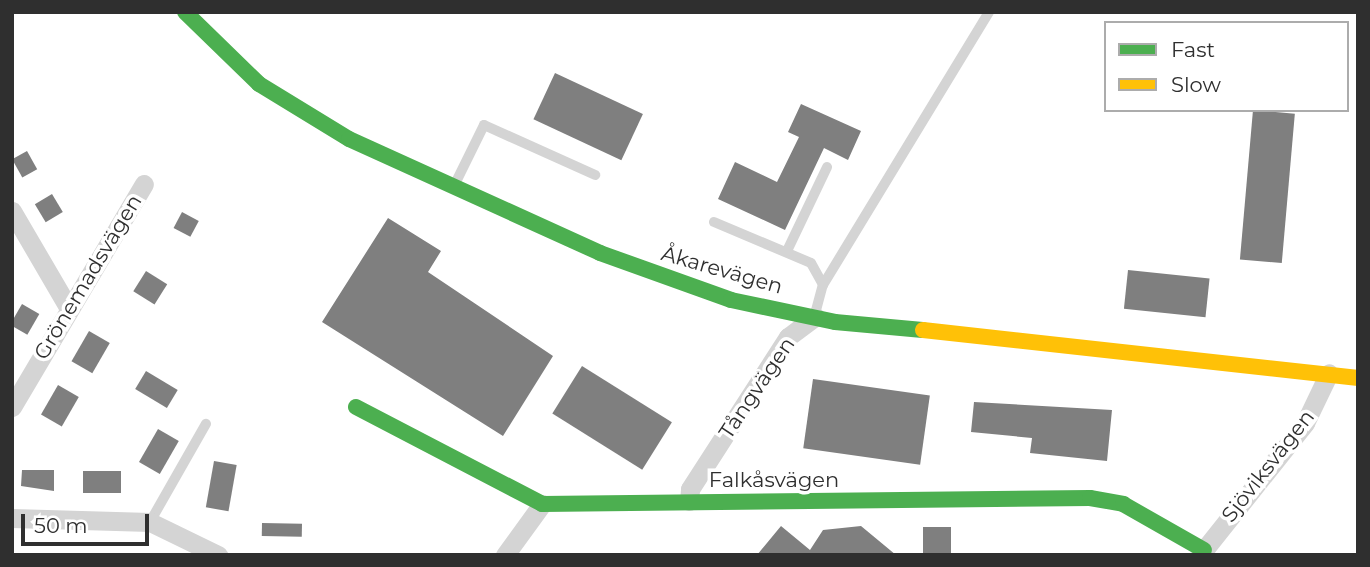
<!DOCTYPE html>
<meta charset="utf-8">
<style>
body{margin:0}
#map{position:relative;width:1370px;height:567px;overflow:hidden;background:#fff;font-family:Montserrat,sans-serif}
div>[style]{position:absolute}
.building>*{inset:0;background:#7f7f7f;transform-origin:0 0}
.lane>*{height:10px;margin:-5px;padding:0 5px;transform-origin:5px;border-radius:5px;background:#d4d4d4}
.street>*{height:19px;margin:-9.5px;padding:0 9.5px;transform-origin:9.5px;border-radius:9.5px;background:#d4d4d4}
.fast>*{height:16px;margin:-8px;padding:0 8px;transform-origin:8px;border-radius:8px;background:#4caf50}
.slow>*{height:16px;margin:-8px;padding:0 8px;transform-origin:8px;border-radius:8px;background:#ffc107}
span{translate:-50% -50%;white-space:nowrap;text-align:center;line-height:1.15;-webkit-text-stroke:7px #fff;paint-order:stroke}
.street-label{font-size:21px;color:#2f2f2f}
.frame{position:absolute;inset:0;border:14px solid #2f2f2f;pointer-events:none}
.legend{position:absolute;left:1104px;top:21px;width:245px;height:91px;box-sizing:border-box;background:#fff;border:2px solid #acacac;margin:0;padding:9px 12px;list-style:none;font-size:21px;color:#2f2f2f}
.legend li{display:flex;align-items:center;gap:14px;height:35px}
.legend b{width:35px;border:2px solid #acacac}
.scale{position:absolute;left:21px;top:514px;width:128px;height:32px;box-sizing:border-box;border:4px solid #2f2f2f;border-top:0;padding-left:9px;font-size:21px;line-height:24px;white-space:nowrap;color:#2f2f2f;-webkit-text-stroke:5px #fff;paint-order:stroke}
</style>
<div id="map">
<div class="building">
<i style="left:555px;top:73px;width:97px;height:51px;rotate:25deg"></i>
<i style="clip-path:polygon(801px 104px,861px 131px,848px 160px,824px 148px,785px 230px,718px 199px,735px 162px,777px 182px,799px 137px,788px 132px)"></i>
<i style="left:1253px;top:110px;width:42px;height:150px;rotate:5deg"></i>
<i style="left:27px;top:151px;width:21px;height:17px;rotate:61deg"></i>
<i style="left:52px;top:194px;width:21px;height:20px;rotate:59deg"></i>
<i style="left:182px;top:212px;width:19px;height:18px;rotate:28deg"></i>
<i style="clip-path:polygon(388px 218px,441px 251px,428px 272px,553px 356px,503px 436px,322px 322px)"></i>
<i style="left:1128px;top:270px;width:82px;height:39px;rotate:6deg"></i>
<i style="left:146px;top:271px;width:25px;height:24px;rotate:32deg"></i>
<i style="left:22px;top:304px;width:20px;height:24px;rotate:30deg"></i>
<i style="left:89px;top:331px;width:24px;height:35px;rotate:30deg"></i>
<i style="left:582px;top:366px;width:106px;height:56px;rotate:32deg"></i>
<i style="left:146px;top:371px;width:37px;height:21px;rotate:31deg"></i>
<i style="left:813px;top:379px;width:118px;height:70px;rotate:8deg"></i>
<i style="left:58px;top:385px;width:24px;height:34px;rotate:30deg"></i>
<i style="clip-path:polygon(974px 402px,1112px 410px,1107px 461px,1030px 453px,1032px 438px,971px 432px)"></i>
<i style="left:158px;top:429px;width:24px;height:38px;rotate:30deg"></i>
<i style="left:214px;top:461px;width:23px;height:47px;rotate:10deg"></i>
<i style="clip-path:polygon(22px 470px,54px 470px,54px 491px,21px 486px)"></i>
<i style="left:83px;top:471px;width:38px;height:22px"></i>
<i style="left:262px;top:523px;width:40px;height:13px;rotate:1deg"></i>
<i style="clip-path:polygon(781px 526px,810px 550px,823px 530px,861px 526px,896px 555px,757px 555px)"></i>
<i style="left:923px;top:527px;width:28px;height:28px"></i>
</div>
<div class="lane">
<i style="left:454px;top:186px;width:68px;rotate:-63.8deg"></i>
<i style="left:484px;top:125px;width:122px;rotate:24.2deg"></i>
<i style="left:714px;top:222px;width:105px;rotate:22.9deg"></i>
<i style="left:811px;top:263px;width:25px;rotate:61deg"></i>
<i style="left:787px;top:251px;width:93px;rotate:-64.5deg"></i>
<i style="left:815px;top:314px;width:30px;rotate:-75deg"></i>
<i style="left:823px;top:285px;width:320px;rotate:-58.7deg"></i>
<i style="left:150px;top:522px;width:113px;rotate:-60.3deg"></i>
</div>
<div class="street">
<i style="left:12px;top:211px;width:111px;rotate:59.7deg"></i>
<i style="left:12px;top:407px;width:259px;rotate:-59.4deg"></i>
<i style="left:689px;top:501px;width:12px;rotate:-85deg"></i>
<i style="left:690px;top:489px;width:181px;rotate:-57.2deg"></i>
<i style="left:788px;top:337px;width:34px;rotate:-37deg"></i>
<i style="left:12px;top:518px;width:138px;rotate:1.7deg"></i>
<i style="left:150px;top:522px;width:76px;rotate:25.9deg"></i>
<i style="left:505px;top:555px;width:63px;rotate:-54deg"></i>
<i style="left:1200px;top:555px;width:169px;rotate:-51.5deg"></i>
<i style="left:1305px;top:423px;width:55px;rotate:-64.4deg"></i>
</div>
<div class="fast">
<i style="left:185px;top:12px;width:103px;rotate:44.2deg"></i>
<i style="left:259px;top:84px;width:105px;rotate:31.4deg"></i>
<i style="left:349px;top:139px;width:276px;rotate:24.4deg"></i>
<i style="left:600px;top:253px;width:139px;rotate:19.7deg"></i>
<i style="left:731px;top:300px;width:106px;rotate:11.9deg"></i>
<i style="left:835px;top:322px;width:88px;rotate:5.2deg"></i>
<i style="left:356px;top:407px;width:210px;rotate:27.5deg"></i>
<i style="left:542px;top:504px;width:548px;rotate:-0.63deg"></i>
<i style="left:1090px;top:498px;width:34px;rotate:10deg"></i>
<i style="left:1123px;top:504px;width:93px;rotate:29.6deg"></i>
</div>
<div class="slow">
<i style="left:923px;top:330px;width:438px;rotate:6.3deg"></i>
</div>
<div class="street-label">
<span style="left:722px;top:270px;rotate:16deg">Åkarevägen</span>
<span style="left:88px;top:277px;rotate:-59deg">Grönemadsvägen</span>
<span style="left:757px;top:388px;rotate:-56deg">Tångvägen</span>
<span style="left:1268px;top:466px;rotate:-52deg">Sjöviksvägen</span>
<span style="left:774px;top:480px">Falkåsvägen</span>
</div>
<div class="frame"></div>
<ul class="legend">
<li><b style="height:9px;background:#4caf50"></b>Fast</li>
<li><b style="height:9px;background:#ffc107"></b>Slow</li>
</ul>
<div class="scale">50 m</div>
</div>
